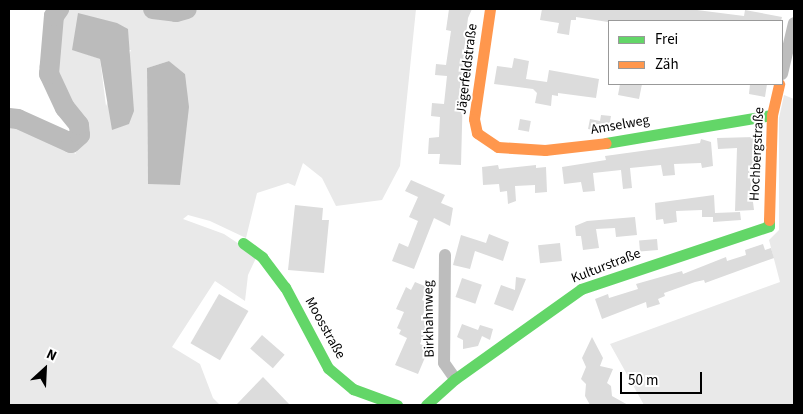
<!DOCTYPE html>
<meta charset="utf-8">
<style>
body{margin:0}
#map{position:relative;width:803px;height:414px;overflow:hidden;background:#fff;font-family:"Source Sans 3",sans-serif}
div>[style]{position:absolute}
.green>*{inset:0;background:#e9e9e9}
.water>*{inset:0;background:#bbb}
.river>*{height:20px;margin:-10px;padding:0 10px;transform-origin:10px;border-radius:10px;background:#bbb}
.building>*{inset:0;background:#dcdcdc;transform-origin:0 0}
.street>*{height:12px;margin:-6px;padding:0 6px;transform-origin:6px;border-radius:6px;background:#bdbdbd}
.fast>*{height:11px;margin:-5.5px;padding:0 5.5px;transform-origin:5.5px;border-radius:5.5px;background:#63d668}
.slow>*{height:11px;margin:-5.5px;padding:0 5.5px;transform-origin:5.5px;border-radius:5.5px;background:#ff974d}
span{translate:-50% -50%;white-space:nowrap;text-align:center;line-height:1.15;-webkit-text-stroke:4px #fff;paint-order:stroke}
.street-label{font-size:14px;color:#000}
.frame{position:absolute;inset:0;border:10px solid #000;pointer-events:none}
.legend{position:absolute;left:608px;top:20px;width:175px;height:65px;box-sizing:border-box;background:#fff;border:1px solid #999;margin:0;padding:6px 9px;list-style:none;font-size:15px;color:#000}
.legend li{display:flex;align-items:center;gap:10px;height:25px}
.legend b{width:25px;border:1px solid #999}
.north{position:absolute;left:20px;top:344px;width:50px;height:50px;-webkit-text-stroke:4px #fff;paint-order:stroke;rotate:25deg;font-size:14px;font-weight:700;line-height:20px;text-align:center;color:#000}
.north::after{content:'';display:block;margin:auto;width:18px;height:22px;background:#000;clip-path:polygon(50% 0,100% 100%,50% 72%,0 100%)}
.scale{position:absolute;left:620px;top:372px;width:82px;height:22px;box-sizing:border-box;border:2px solid #000;border-top:0;padding-left:6px;font-size:15px;line-height:18px;white-space:nowrap;color:#000;-webkit-text-stroke:4px #fff;paint-order:stroke}
</style>
<div id="map">
<div class="green">
<i style="clip-path:polygon(evenodd,53px 9px,416px 9px,400px 166px,382px 200px,336px 206px,322px 178px,303px 163px,295px 186px,288px 183px,257px 193px,246px 238px,210px 221px,188px 215px,183px 219px,224px 234px,257px 256px,248px 275px,245px 301px,215px 281px,172px 347px,200px 364px,213px 398px,220px 405px,9px 405px,9px 126px,26px 129px,76px 154px,70px 139px,75px 129px,39px 67px,49px 38px,53px 9px,72px 49px,131px 50px,106px 106px,100px 59px,72px 49px,53px 9px,169px 61px,185px 74px,148px 184px,147px 68px,169px 61px)"></i>
<i style="clip-path:polygon(784px 95px,794px 99px,794px 405px,644px 405px,610px 344px,780px 282px,769px 240px,779px 230px,779px 118px)"></i>
</div>
<div class="water">
<i style="clip-path:polygon(78px 13px,117px 23px,128px 29px,134px 111px,129px 124px,112px 130px,100px 59px,72px 50px)"></i>
<i style="clip-path:polygon(169px 61px,185px 74px,189px 107px,180px 185px,148px 184px,147px 68px)"></i>
</div>
<div class="river">
<i style="left:153px;top:9px;width:23px;rotate:7deg"></i>
<i style="left:176px;top:12px;width:11px;rotate:-15deg"></i>
<i style="left:9px;top:118px;width:9px;rotate:6deg"></i>
<i style="left:18px;top:119px;width:58px;rotate:24.4deg"></i>
<i style="left:71px;top:143px;width:12px;rotate:-42deg"></i>
<i style="left:80px;top:135px;width:10px;rotate:-96deg"></i>
<i style="left:79px;top:125px;width:22px;rotate:-129deg"></i>
<i style="left:65px;top:108px;width:38px;rotate:-115deg"></i>
<i style="left:49px;top:74px;width:58px;rotate:-85.1deg"></i>
<i style="left:54px;top:16px;width:9px;rotate:-54deg"></i>
</div>
<div class="building">
<i style="clip-path:polygon(449px 9px,472px 9px,468px 18px,464px 51px,461px 165px,439px 164px,440px 154px,428px 154px,429px 138px,439px 137px,440px 117px,431px 116px,432px 103px,444px 104px,447px 76px,435px 75px,436px 64px,446px 65px,451px 31px,446px 30px)"></i>
<i style="clip-path:polygon(542px 9px,689px 9px,744px 16px,745px 10px,782px 17px,781px 21px,608px 22px,576px 17px,576px 20px,571px 20px,569px 35px,557px 33px,559px 23px,540px 20px)"></i>
<i style="clip-path:polygon(514px 58px,529px 61px,526px 79px,547px 82px,549px 70px,599px 79px,596px 98px,558px 93px,558px 96px,552px 95px,551px 106px,535px 103px,537px 93px,533px 89px,494px 84px,497px 66px,512px 68px)"></i>
<i style="clip-path:polygon(620px 84px,642px 84px,639px 99px,618px 95px)"></i>
<i style="clip-path:polygon(750px 84px,767px 84px,765px 97px,749px 94px)"></i>
<i style="clip-path:polygon(601px 115px,611px 116px,609px 127px,600px 125px,599px 131px,588px 129px,590px 119px,600px 121px)"></i>
<i style="left:520px;top:119px;width:11px;height:11px;rotate:10deg"></i>
<i style="clip-path:polygon(755px 137px,755px 170px,749px 170px,754px 210px,735px 211px,737px 148px,718px 149px,717px 138px)"></i>
<i style="clip-path:polygon(701px 139px,711px 142px,713px 166px,702px 168px,701px 163px,674px 164px,675px 175px,663px 176px,661px 165px,630px 168px,632px 188px,623px 189px,621px 170px,593px 173px,595px 191px,583px 192px,581px 182px,564px 184px,562px 167px,606px 160px,605px 156px,700px 143px)"></i>
<i style="clip-path:polygon(498px 165px,499px 169px,536px 165px,536px 168px,546px 167px,547px 192px,535px 193px,535px 185px,515px 186px,516px 201px,508px 204px,507px 191px,500px 192px,499px 184px,483px 185px,482px 167px)"></i>
<i style="clip-path:polygon(411px 180px,445px 195px,441px 203px,453px 208px,450px 226px,434px 218px,414px 269px,392px 261px,399px 243px,408px 247px,418px 221px,409px 217px,418px 197px,405px 191px)"></i>
<i style="clip-path:polygon(714px 195px,715px 213px,740px 212px,741px 220px,713px 222px,713px 217px,702px 217px,702px 210px,676px 211px,677px 222px,664px 224px,663px 219px,656px 220px,655px 203px)"></i>
<i style="clip-path:polygon(295px 205px,323px 208px,322px 220px,329px 220px,324px 273px,288px 270px)"></i>
<i style="clip-path:polygon(635px 217px,637px 235px,616px 237px,615px 228px,596px 229px,599px 248px,583px 250px,581px 236px,576px 236px,575px 226px,587px 221px)"></i>
<i style="clip-path:polygon(489px 234px,509px 242px,503px 261px,475px 251px,470px 269px,453px 265px,461px 235px,486px 243px)"></i>
<i style="left:657px;top:239px;width:11px;height:18px;rotate:85deg"></i>
<i style="left:560px;top:243px;width:18px;height:22px;rotate:84deg"></i>
<i style="clip-path:polygon(763px 244px,765px 250px,771px 248px,774px 258px,705px 283px,704px 280px,695px 282px,664px 293px,665px 296px,658px 299px,660px 304px,647px 308px,646px 302px,602px 319px,595px 299px,608px 294px,609px 298px,638px 289px,636px 284px,682px 271px,683px 274px,726px 257px,727px 261px,746px 255px,745px 250px)"></i>
<i style="clip-path:polygon(516px 277px,526px 279px,513px 311px,494px 304px,501px 285px,515px 290px)"></i>
<i style="left:462px;top:278px;width:21px;height:20px;rotate:19deg"></i>
<i style="clip-path:polygon(415px 282px,427px 287px,422px 300px,428px 303px,421px 319px,429px 323px,420px 344px,429px 348px,418px 374px,395px 365px,407px 338px,399px 334px,401px 330px,397px 328px,404px 312px,396px 309px,406px 287px,411px 290px)"></i>
<i style="left:219px;top:294px;width:34px;height:57px;rotate:30deg"></i>
<i style="clip-path:polygon(462px 324px,478px 330px,480px 325px,493px 329px,490px 340px,482px 336px,478px 346px,463px 349px,463px 340px,457px 337px)"></i>
<i style="left:262px;top:335px;width:30px;height:18px;rotate:41deg"></i>
<i style="clip-path:polygon(592px 337px,603px 358px,600px 366px,613px 369px,607px 383px,611px 386px,612px 396px,628px 405px,590px 405px,585px 396px,586px 384px,581px 379px,586px 367px,582px 358px)"></i>
<i style="clip-path:polygon(263px 377px,290px 405px,236px 405px)"></i>
</div>
<div class="street">
<i style="left:782px;top:74px;width:52px;rotate:-76.8deg"></i>
<i style="left:445px;top:255px;width:108px;rotate:90.5deg"></i>
<i style="left:444px;top:363px;width:19px;rotate:55deg"></i>
</div>
<div class="fast">
<i style="left:606px;top:143px;width:168px;rotate:-9.6deg"></i>
<i style="left:243px;top:243px;width:24px;rotate:36deg"></i>
<i style="left:262px;top:257px;width:38px;rotate:53deg"></i>
<i style="left:285px;top:287px;width:92px;rotate:62deg"></i>
<i style="left:328px;top:368px;width:33px;rotate:40deg"></i>
<i style="left:353px;top:389px;width:47px;rotate:20deg"></i>
<i style="left:426px;top:405px;width:39px;rotate:-42deg"></i>
<i style="left:455px;top:379px;width:155px;rotate:-35.5deg"></i>
<i style="left:581px;top:289px;width:198px;rotate:-18.5deg"></i>
<i style="left:769px;top:226px;width:6px;rotate:-90deg"></i>
</div>
<div class="slow">
<i style="left:490px;top:9px;width:111px;rotate:98.3deg"></i>
<i style="left:474px;top:119px;width:14px;rotate:78deg"></i>
<i style="left:477px;top:133px;width:25px;rotate:34deg"></i>
<i style="left:498px;top:147px;width:47px;rotate:3.7deg"></i>
<i style="left:545px;top:150px;width:61px;rotate:-6.5deg"></i>
<i style="left:769px;top:220px;width:105px;rotate:-88.4deg"></i>
<i style="left:772px;top:115px;width:32px;rotate:-77deg"></i>
</div>
<div class="street-label">
<span style="left:467px;top:69px;rotate:-83deg">Jägerfeldstraße</span>
<span style="left:620px;top:125px;rotate:-10deg">Amselweg</span>
<span style="left:757px;top:154px;rotate:-87deg">Hochbergstraße</span>
<span style="left:606px;top:266px;rotate:-21deg">Kulturstraße</span>
<span style="left:429px;top:319px;rotate:-91deg">Birkhahnweg</span>
<span style="left:325px;top:328px;rotate:61deg">Moosstraße</span>
</div>
<div class="frame"></div>
<ul class="legend">
<li><b style="height:6px;background:#63d668"></b>Frei</li>
<li><b style="height:6px;background:#ff974d"></b>Zäh</li>
</ul>
<div class="north">N</div>
<div class="scale">50 m</div>
</div>
